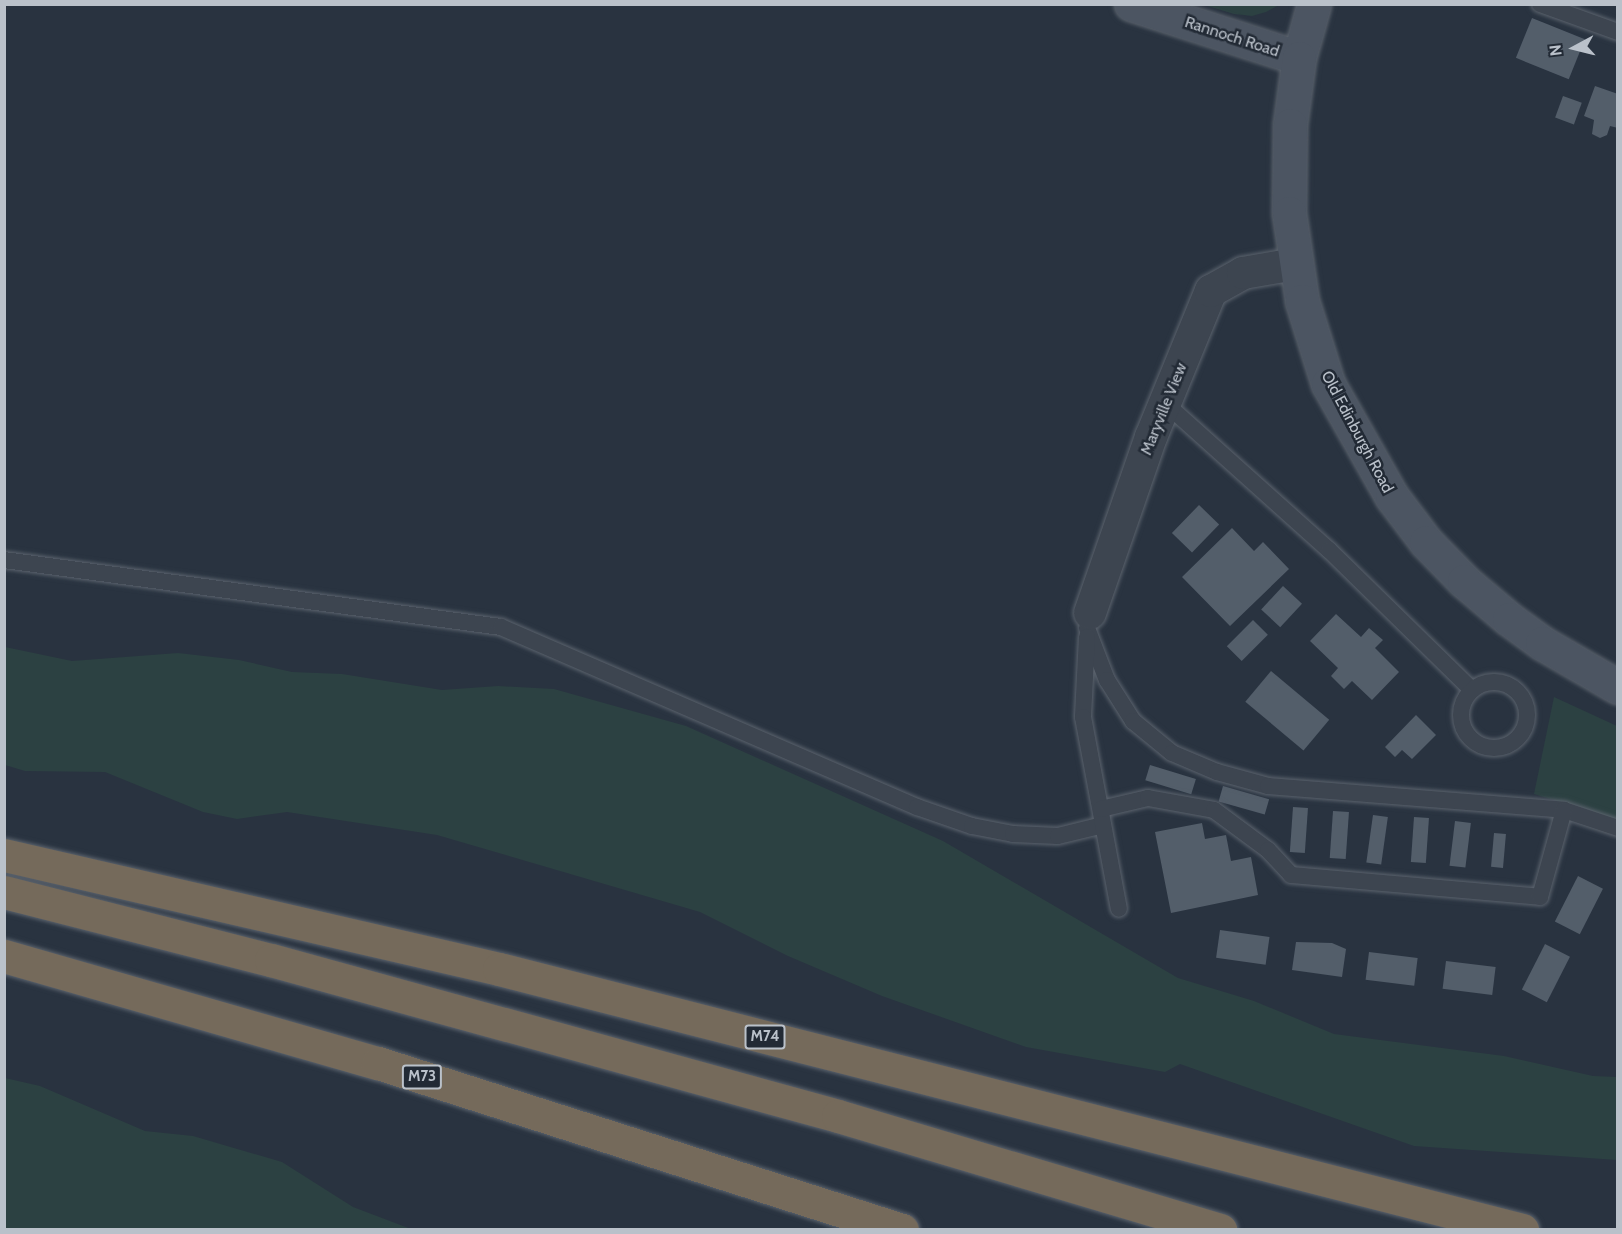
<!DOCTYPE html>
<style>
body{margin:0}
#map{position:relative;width:1622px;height:1234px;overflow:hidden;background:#293340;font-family:Cabin,sans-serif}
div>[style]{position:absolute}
.green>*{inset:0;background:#2c4142}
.building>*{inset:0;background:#535e6a;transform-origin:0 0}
.roads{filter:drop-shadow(0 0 2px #5b636d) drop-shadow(0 0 2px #5b636d)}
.lane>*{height:16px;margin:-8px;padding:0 8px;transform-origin:8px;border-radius:8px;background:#3d4550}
.lane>.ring{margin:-8px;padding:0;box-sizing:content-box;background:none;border:16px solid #3d4550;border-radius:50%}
.street>*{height:32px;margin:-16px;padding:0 16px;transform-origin:16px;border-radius:16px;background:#3d4550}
.secondary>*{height:33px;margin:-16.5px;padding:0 16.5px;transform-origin:16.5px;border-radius:16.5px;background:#4c5562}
.highway>*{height:33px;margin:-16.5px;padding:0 16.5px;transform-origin:16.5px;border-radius:16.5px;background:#756a5b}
span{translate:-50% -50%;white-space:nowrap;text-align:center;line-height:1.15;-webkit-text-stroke:5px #222a35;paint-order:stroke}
.shield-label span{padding:2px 4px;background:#222a35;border:2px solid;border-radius:4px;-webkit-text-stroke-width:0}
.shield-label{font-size:15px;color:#bac1ca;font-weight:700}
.street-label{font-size:16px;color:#bac1ca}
.frame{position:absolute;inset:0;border:6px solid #bac1ca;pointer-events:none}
.north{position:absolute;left:1544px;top:18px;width:60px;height:60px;-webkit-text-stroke:4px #222a35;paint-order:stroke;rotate:263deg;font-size:16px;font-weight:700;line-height:24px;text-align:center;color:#bac1ca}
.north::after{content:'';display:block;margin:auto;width:21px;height:27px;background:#bac1ca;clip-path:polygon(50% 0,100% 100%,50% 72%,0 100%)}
</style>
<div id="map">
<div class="green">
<i style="clip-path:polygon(1204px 5px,1279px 5px,1266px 12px,1252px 16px,1234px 14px)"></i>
<i style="clip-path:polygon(5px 647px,72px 661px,178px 653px,239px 660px,292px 672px,342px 674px,442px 690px,498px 686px,554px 689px,686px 726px,943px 841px,1178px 978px,1254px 1001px,1334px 1034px,1504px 1056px,1593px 1076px,1617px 1077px,1617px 1160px,1414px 1146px,1180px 1064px,1165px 1072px,1026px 1047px,882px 996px,788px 956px,700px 912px,437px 835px,287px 812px,237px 819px,203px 812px,105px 772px,25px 771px,5px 765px)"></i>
<i style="clip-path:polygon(1554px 697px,1617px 726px,1617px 819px,1534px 794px)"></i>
<i style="clip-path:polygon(5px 1078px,40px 1086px,145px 1131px,193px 1136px,282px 1162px,353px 1207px,411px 1229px,5px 1229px)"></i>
</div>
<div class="building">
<i style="left:1532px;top:18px;width:57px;height:43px;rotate:22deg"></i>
<i style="clip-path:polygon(1595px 86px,1618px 94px,1618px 128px,1610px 126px,1607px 135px,1600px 138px,1592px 134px,1594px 120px,1584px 116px)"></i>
<i style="left:1563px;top:96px;width:20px;height:23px;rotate:20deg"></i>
<i style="left:1199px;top:505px;width:28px;height:39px;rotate:44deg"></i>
<i style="clip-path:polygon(1232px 528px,1254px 551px,1263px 542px,1289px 569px,1230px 626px,1182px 577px)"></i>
<i style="left:1283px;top:586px;width:26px;height:32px;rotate:43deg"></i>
<i style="clip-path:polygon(1336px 614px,1361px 637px,1369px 628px,1383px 640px,1375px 648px,1399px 672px,1372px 700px,1352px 681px,1344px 689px,1331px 676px,1338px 668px,1310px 641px)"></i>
<i style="left:1253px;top:620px;width:21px;height:37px;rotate:45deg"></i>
<i style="left:1271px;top:671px;width:76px;height:40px;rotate:40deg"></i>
<i style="clip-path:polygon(1416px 715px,1436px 735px,1412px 759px,1402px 750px,1395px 757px,1385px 747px)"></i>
<i style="left:1150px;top:765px;width:48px;height:16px;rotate:17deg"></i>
<i style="left:1223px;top:786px;width:48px;height:16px;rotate:16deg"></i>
<i style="left:1293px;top:807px;width:15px;height:45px;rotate:4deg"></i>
<i style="left:1333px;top:811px;width:16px;height:47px;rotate:4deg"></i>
<i style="left:1373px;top:815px;width:15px;height:48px;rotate:8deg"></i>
<i style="left:1414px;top:817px;width:15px;height:45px;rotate:4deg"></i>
<i style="left:1455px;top:821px;width:16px;height:45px;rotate:7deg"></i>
<i style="clip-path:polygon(1202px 823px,1205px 839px,1226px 835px,1231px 861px,1251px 857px,1258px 895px,1171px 913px,1155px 832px)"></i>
<i style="left:1494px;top:833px;width:12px;height:34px;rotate:5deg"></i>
<i style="left:1578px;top:876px;width:28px;height:51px;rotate:27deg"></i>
<i style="left:1220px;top:930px;width:50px;height:28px;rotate:8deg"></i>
<i style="clip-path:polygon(1296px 942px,1332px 943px,1346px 949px,1342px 977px,1292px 970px)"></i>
<i style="left:1545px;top:944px;width:28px;height:51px;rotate:27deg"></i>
<i style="left:1369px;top:952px;width:49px;height:28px;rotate:7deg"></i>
<i style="left:1446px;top:961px;width:50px;height:28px;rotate:7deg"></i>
</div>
<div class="roads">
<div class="lane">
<i style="left:1540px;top:4px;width:83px;rotate:19.7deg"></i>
<i style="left:1165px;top:403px;width:220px;rotate:41.9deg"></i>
<i style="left:1329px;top:550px;width:200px;rotate:44.4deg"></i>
<i style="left:4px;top:560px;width:501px;rotate:7.68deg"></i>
<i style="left:501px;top:627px;width:453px;rotate:23.4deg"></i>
<i style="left:917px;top:807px;width:58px;rotate:19.1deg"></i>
<i style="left:972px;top:826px;width:42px;rotate:11deg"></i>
<i style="left:1013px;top:834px;width:45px;rotate:2.5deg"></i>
<i style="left:1058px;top:836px;width:46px;rotate:-13.7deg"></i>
<i style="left:1087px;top:628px;width:56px;rotate:69deg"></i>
<i style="left:1107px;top:680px;width:49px;rotate:57.6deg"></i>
<i style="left:1133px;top:721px;width:50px;rotate:39.4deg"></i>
<i style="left:1172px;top:753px;width:49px;rotate:22.9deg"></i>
<i style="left:1217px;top:772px;width:53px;rotate:15.4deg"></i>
<i style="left:1268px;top:786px;width:297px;rotate:4.6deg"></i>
<i style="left:1564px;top:810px;width:57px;rotate:18.4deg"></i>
<i style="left:1087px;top:637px;width:80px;rotate:92.9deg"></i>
<i style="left:1083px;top:717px;width:195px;rotate:79.4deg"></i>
<i class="ring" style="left:1461px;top:682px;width:50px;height:50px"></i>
<i style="left:1101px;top:809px;width:48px;rotate:-13.2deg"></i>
<i style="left:1148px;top:798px;width:67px;rotate:10.3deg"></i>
<i style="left:1214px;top:810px;width:67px;rotate:36.5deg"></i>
<i style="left:1268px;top:850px;width:34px;rotate:47deg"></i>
<i style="left:1291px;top:875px;width:250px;rotate:5deg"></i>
<i style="left:1540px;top:897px;width:90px;rotate:-74.6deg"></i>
</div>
<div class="street">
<i style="left:1090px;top:613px;width:186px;rotate:-70.9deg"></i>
<i style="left:1151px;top:437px;width:158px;rotate:-67.7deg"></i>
<i style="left:1211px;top:291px;width:37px;rotate:-29deg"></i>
<i style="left:1243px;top:273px;width:53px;rotate:-9.8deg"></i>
</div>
<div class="secondary">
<i style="left:1131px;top:4px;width:176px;rotate:17.8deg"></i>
<i style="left:1314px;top:4px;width:56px;rotate:105.5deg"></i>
<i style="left:1299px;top:58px;width:68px;rotate:97.7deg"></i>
<i style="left:1290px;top:125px;width:88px;rotate:90.7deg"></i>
<i style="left:1289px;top:213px;width:89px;rotate:81.6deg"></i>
<i style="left:1302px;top:301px;width:87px;rotate:72.6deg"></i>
<i style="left:1328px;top:384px;width:130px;rotate:60.5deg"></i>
<i style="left:1392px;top:497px;width:56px;rotate:52.9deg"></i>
<i style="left:1426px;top:542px;width:54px;rotate:45.7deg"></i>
<i style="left:1464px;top:581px;width:59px;rotate:40.2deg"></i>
<i style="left:1509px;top:619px;width:41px;rotate:36deg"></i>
<i style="left:1542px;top:643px;width:88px;rotate:30.1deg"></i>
</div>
<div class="highway">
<i style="left:4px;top:855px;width:508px;rotate:12.97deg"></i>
<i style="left:499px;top:969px;width:1056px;rotate:14.31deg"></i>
<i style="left:4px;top:892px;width:276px;rotate:14.3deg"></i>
<i style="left:271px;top:960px;width:588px;rotate:15.38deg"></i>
<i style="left:838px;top:1116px;width:399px;rotate:16.6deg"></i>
<i style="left:4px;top:956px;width:389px;rotate:16deg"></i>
<i style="left:378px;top:1063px;width:550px;rotate:17.68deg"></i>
</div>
</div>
<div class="shield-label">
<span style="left:765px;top:1037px">M74</span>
<span style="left:422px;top:1077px">M73</span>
</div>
<div class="street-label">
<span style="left:1232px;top:37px;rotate:18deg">Rannoch Road</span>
<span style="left:1164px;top:409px;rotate:-68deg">Maryville View</span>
<span style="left:1357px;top:432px;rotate:62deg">Old Edinburgh Road</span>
</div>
<div class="frame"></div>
<div class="north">N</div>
</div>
